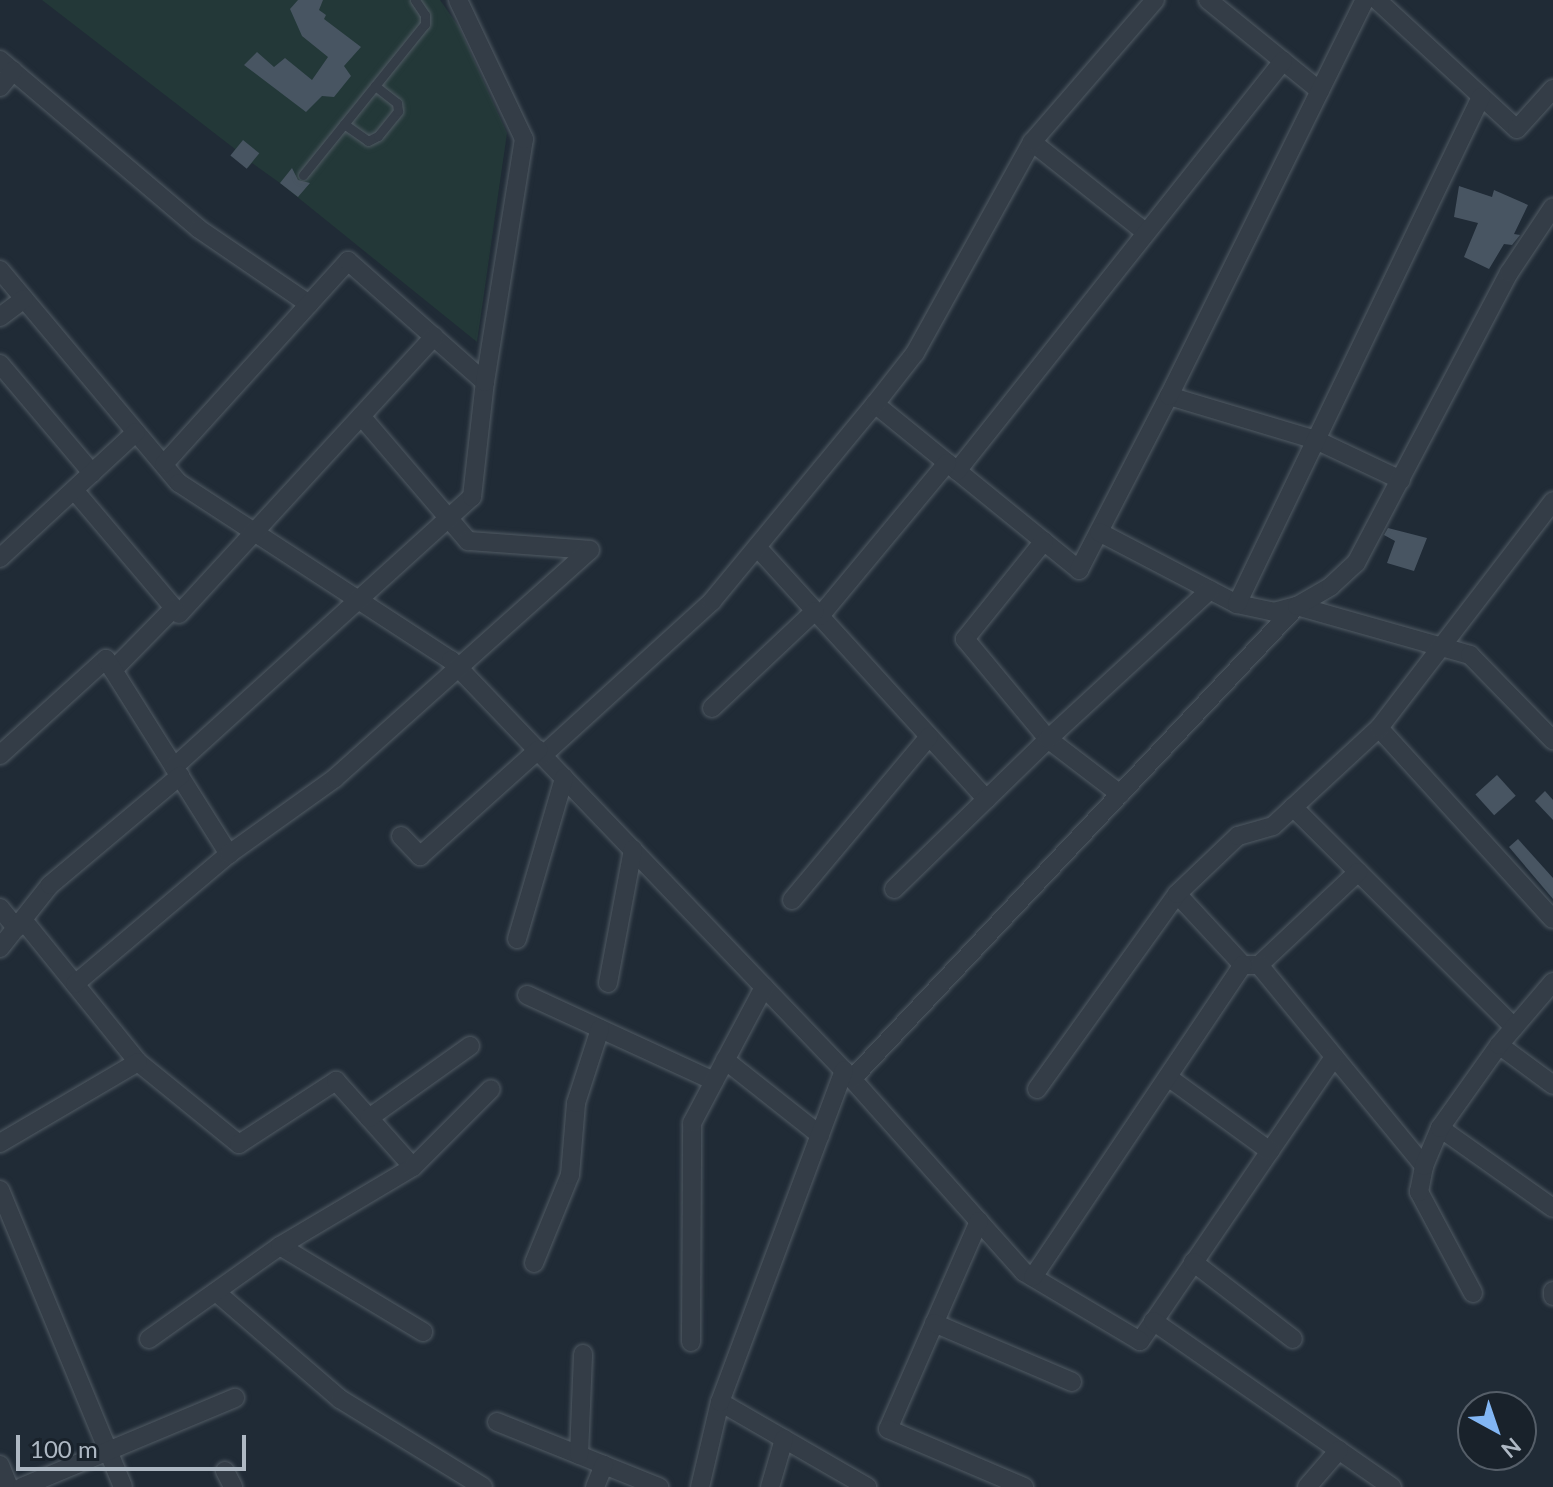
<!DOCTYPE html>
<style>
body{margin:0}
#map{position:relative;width:1553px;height:1487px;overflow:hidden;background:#202b36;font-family:Lato,sans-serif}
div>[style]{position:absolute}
.green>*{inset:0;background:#233838}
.building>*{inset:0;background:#485562;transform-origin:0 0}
.roads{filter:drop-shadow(0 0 2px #515b64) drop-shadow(0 0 2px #515b64)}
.lane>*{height:9px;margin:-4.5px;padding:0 4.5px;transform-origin:4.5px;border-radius:4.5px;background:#343d47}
.street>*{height:18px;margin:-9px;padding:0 9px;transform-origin:9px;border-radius:9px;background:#343d47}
span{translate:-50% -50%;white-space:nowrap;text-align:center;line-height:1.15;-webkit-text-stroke:6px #19222b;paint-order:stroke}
.north{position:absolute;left:1457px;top:1391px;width:80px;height:80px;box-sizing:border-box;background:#19222b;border:2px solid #555e68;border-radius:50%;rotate:140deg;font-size:22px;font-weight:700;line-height:32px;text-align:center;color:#aeb8c3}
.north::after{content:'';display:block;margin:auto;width:28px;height:36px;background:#82b6f4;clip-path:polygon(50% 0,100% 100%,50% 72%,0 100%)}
.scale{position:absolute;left:16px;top:1435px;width:230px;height:36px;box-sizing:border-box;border:4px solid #aeb8c3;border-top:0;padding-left:10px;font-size:24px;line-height:28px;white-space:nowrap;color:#aeb8c3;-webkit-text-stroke:6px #19222b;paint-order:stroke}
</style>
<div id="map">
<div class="green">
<i style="clip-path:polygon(42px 0,440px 0,459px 27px,507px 133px,477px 342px,280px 183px,252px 163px,248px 168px,231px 156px,235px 149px)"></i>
</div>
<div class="building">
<i style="clip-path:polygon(298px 0,323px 0,319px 10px,326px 15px,324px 19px,361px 47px,344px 66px,351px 76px,334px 97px,322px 96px,306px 112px,244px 65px,257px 52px,274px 67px,285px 58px,312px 80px,328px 57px,302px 36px,290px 9px)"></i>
<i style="left:243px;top:140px;width:21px;height:20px;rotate:39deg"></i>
<i style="clip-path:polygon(292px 168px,298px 180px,310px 183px,298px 197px,280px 183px)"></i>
<i style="clip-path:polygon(1459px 186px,1492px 197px,1494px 190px,1528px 205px,1514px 234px,1520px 235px,1512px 245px,1504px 244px,1489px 269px,1464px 257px,1478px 223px,1454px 217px)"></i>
<i style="clip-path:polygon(1388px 528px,1427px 538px,1414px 571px,1387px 563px,1395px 541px,1384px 535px)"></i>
<i style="left:1497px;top:775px;width:28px;height:29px;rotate:48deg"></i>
<i style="clip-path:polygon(1545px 791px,1553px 800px,1553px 820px,1535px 801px)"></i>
<i style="clip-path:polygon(1518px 839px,1553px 878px,1553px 899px,1509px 847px)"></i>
</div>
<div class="roads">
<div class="lane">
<i style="left:344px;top:124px;width:29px;rotate:35deg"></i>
<i style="left:368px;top:141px;width:11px;rotate:-27deg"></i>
<i style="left:378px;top:136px;width:32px;rotate:-51deg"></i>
<i style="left:398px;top:111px;width:8px;rotate:-97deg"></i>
<i style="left:397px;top:103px;width:28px;rotate:-142deg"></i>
<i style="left:303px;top:175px;width:194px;rotate:-51.1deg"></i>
<i style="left:425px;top:24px;width:9px;rotate:-90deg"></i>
<i style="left:425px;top:15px;width:18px;rotate:-124deg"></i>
</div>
<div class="street">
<i style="left:1208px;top:0;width:144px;rotate:39.1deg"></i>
<i style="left:1377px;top:0;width:190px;rotate:42.7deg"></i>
<i style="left:1517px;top:129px;width:54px;rotate:-48deg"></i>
<i style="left:0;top:60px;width:261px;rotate:40.3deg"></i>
<i style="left:199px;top:229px;width:133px;rotate:34.3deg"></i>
<i style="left:0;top:87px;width:21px;rotate:-51deg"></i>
<i style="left:1032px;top:142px;width:143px;rotate:38.5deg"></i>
<i style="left:0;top:270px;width:278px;rotate:50deg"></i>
<i style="left:179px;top:483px;width:325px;rotate:33.1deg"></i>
<i style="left:451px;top:660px;width:580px;rotate:46.26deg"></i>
<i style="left:0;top:317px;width:30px;rotate:-37deg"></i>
<i style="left:0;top:364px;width:143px;rotate:49.8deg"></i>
<i style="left:1169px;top:396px;width:153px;rotate:16.7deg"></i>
<i style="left:1316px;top:440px;width:94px;rotate:25.2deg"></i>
<i style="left:875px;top:404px;width:263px;rotate:39.1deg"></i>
<i style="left:1079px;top:570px;width:196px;rotate:-62.7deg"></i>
<i style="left:1169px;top:396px;width:442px;rotate:-63.7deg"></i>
<i style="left:361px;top:416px;width:165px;rotate:49.4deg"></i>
<i style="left:468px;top:541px;width:122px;rotate:4.2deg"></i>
<i style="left:164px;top:464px;width:274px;rotate:-47.8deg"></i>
<i style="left:348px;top:261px;width:183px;rotate:41.5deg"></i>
<i style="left:957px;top:471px;width:524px;rotate:-51.51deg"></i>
<i style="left:74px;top:490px;width:162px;rotate:49.7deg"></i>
<i style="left:179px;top:614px;width:377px;rotate:-47.4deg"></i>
<i style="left:1099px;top:532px;width:156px;rotate:27.6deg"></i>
<i style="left:1237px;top:604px;width:38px;rotate:12deg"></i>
<i style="left:1274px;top:612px;width:24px;rotate:-15deg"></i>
<i style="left:1297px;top:606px;width:180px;rotate:15.8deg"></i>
<i style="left:1470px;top:655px;width:119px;rotate:45.7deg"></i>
<i style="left:1044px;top:541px;width:126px;rotate:128.9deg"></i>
<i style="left:965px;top:639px;width:130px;rotate:50.3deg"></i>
<i style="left:1048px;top:739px;width:91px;rotate:37.4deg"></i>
<i style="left:757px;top:547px;width:341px;rotate:47.7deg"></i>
<i style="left:0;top:558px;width:185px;rotate:-42.8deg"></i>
<i style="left:1237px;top:604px;width:563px;rotate:-64.3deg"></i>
<i style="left:820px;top:616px;width:199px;rotate:-50.3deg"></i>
<i style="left:113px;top:670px;width:87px;rotate:-45.5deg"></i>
<i style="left:712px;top:708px;width:141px;rotate:-43.3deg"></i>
<i style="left:1379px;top:728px;width:258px;rotate:47.7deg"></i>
<i style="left:0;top:755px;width:143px;rotate:-42.2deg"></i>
<i style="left:106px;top:659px;width:231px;rotate:57.8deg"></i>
<i style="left:543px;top:755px;width:229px;rotate:-42.3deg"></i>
<i style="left:712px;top:601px;width:256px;rotate:-50.4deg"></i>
<i style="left:875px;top:404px;width:65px;rotate:-51.9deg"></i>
<i style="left:915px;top:353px;width:241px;rotate:-61deg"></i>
<i style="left:1032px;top:142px;width:188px;rotate:-49.1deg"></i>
<i style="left:174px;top:767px;width:402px;rotate:-42.2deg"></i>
<i style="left:472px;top:497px;width:116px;rotate:-83.6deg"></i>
<i style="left:485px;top:382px;width:246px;rotate:-80.9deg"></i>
<i style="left:524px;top:139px;width:154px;rotate:-115.4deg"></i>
<i style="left:1293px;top:807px;width:312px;rotate:44.9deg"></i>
<i style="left:401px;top:836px;width:28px;rotate:46deg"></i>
<i style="left:420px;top:856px;width:159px;rotate:-41.9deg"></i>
<i style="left:894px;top:889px;width:215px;rotate:-44.2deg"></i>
<i style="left:1048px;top:739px;width:220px;rotate:-42.6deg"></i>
<i style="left:1177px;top:894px;width:97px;rotate:47.1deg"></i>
<i style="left:1243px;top:965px;width:16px"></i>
<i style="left:1259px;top:965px;width:136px;rotate:-43.2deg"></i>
<i style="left:792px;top:900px;width:213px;rotate:-50deg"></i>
<i style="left:0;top:908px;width:26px;rotate:51deg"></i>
<i style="left:23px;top:920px;width:183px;rotate:51deg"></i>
<i style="left:138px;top:1062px;width:130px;rotate:39.1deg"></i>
<i style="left:239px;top:1144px;width:116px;rotate:-33deg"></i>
<i style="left:336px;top:1081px;width:115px;rotate:48.2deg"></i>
<i style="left:517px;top:939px;width:168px;rotate:-73.7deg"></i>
<i style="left:0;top:948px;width:80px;rotate:-51.6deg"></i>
<i style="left:50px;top:885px;width:170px;rotate:-40deg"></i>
<i style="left:1259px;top:965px;width:260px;rotate:50.6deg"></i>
<i style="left:608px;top:983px;width:136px;rotate:-79.4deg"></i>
<i style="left:75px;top:984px;width:202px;rotate:-40.2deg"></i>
<i style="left:229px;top:854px;width:130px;rotate:-35.6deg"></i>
<i style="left:335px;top:778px;width:342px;rotate:-41.8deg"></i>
<i style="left:527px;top:995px;width:206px;rotate:24.7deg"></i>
<i style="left:1499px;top:1045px;width:67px;rotate:36.5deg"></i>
<i style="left:1334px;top:1057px;width:344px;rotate:124.3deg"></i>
<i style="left:1140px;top:1341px;width:135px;rotate:-149.3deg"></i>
<i style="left:1024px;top:1272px;width:259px;rotate:-131.7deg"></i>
<i style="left:852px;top:1079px;width:649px;rotate:-46.75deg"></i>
<i style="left:1297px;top:606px;width:39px;rotate:-30deg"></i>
<i style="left:1331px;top:586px;width:34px;rotate:-43deg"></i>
<i style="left:1356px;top:563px;width:328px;rotate:-62.2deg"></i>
<i style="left:1509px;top:273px;width:79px;rotate:-56.3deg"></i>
<i style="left:725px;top:1060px;width:121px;rotate:38.3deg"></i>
<i style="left:1168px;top:1077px;width:126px;rotate:36deg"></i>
<i style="left:1037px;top:1089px;width:240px;rotate:-54.3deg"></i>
<i style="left:1177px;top:894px;width:84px;rotate:-43.6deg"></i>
<i style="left:1238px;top:836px;width:36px;rotate:-16deg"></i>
<i style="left:1273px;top:826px;width:144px;rotate:-42.8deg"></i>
<i style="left:1379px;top:728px;width:286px;rotate:-52.5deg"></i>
<i style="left:369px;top:1118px;width:124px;rotate:-35.5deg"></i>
<i style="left:1440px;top:1128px;width:138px;rotate:35.3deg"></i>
<i style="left:0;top:1143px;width:160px;rotate:-30.4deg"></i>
<i style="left:0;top:1190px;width:321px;rotate:67.5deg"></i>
<i style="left:979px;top:1221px;width:227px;rotate:113.6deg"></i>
<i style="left:888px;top:1429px;width:148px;rotate:23.1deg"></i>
<i style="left:280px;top:1246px;width:167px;rotate:31deg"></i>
<i style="left:1193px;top:1262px;width:126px;rotate:37.6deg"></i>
<i style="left:534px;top:1263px;width:95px;rotate:-67.8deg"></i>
<i style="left:570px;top:1175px;width:72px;rotate:-85.2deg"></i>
<i style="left:576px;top:1103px;width:78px;rotate:-72deg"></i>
<i style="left:1033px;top:1277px;width:376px;rotate:-56.1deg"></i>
<i style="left:1553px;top:1291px;width:5px;rotate:90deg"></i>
<i style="left:216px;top:1292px;width:164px;rotate:40.8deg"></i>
<i style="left:340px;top:1399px;width:168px;rotate:31.6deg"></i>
<i style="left:1473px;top:1293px;width:115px;rotate:-118.1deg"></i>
<i style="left:1419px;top:1192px;width:26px;rotate:-79deg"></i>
<i style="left:1424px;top:1166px;width:41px;rotate:-67.2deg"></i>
<i style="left:1440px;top:1128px;width:102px;rotate:-54.6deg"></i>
<i style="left:1499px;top:1045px;width:83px;rotate:-49.4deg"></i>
<i style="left:1153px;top:1321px;width:291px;rotate:34.8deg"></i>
<i style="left:934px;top:1323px;width:150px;rotate:23.1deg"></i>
<i style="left:149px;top:1339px;width:161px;rotate:-35.4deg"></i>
<i style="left:280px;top:1246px;width:155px;rotate:-30.7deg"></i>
<i style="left:413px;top:1167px;width:110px;rotate:-45deg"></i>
<i style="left:691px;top:1342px;width:219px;rotate:-89.7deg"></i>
<i style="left:692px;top:1123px;width:154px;rotate:-62.1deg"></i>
<i style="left:720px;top:1402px;width:170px;rotate:30deg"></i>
<i style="left:497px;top:1422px;width:175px;rotate:21.9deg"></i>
<i style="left:579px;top:1455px;width:101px;rotate:-87.7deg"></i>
<i style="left:0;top:1465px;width:24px;rotate:68deg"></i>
<i style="left:225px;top:1471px;width:18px;rotate:63deg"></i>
<i style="left:22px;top:1487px;width:231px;rotate:-22.7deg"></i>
<i style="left:595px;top:1487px;width:24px;rotate:-68deg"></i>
<i style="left:700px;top:1487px;width:87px;rotate:-76.8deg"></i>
<i style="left:720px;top:1402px;width:354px;rotate:-69.5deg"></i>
<i style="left:770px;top:1487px;width:50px;rotate:-73.7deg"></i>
<i style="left:1307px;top:1487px;width:49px;rotate:-49.1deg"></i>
</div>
</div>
<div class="north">N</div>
<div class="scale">100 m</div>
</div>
